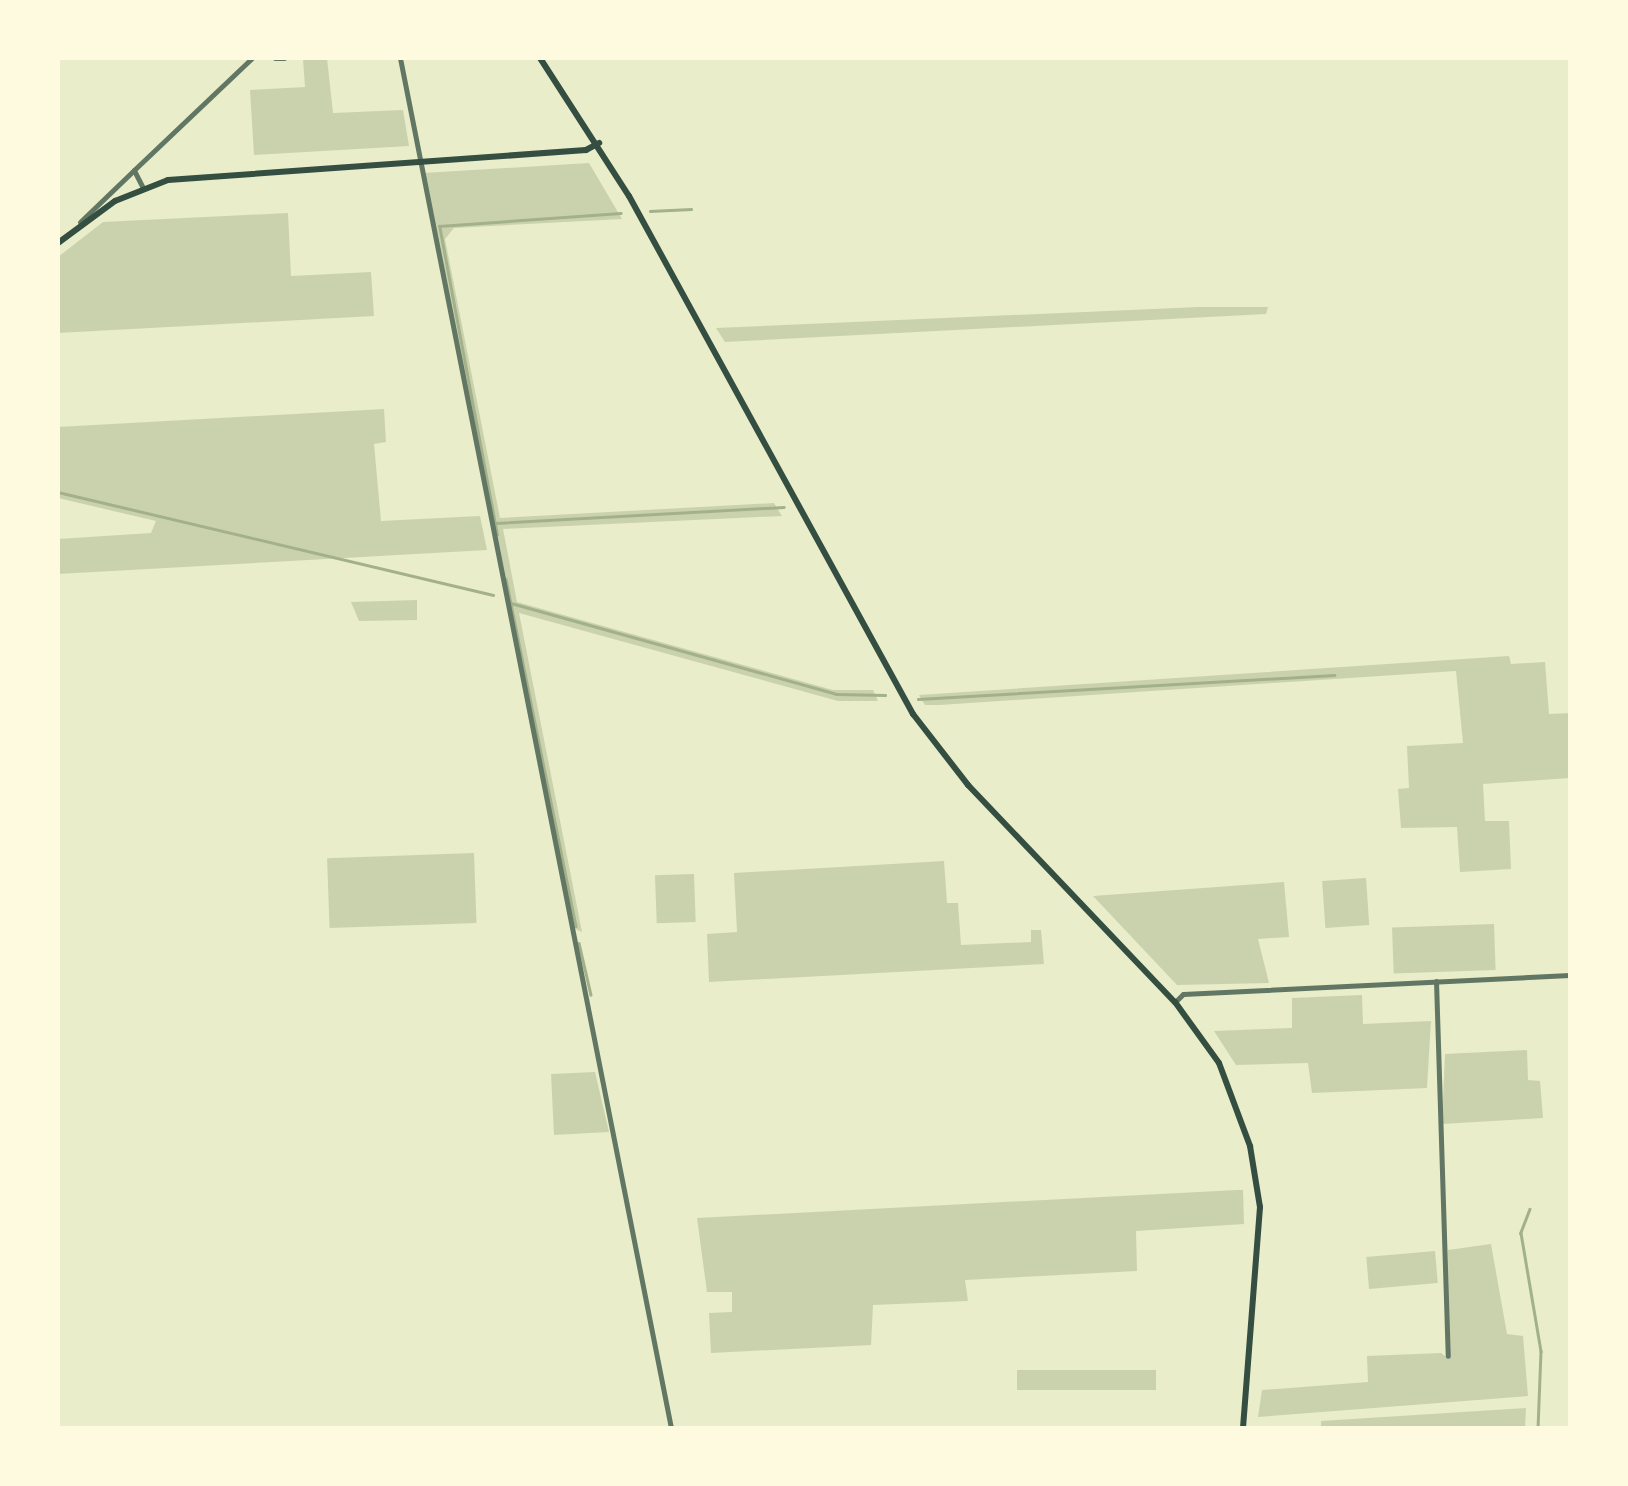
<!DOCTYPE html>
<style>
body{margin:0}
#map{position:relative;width:1628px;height:1486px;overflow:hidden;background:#e9edc9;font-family:"Space Grotesk",sans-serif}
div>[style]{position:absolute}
.green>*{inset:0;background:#cad2ad;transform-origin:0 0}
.stream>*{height:2.5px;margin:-1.25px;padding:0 1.25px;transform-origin:1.25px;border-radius:1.25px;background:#a3b18a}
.minor>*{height:5px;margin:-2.5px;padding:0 2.5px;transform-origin:2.5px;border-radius:2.5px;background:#617663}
.secondary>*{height:6px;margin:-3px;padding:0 3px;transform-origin:3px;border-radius:3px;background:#344e41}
span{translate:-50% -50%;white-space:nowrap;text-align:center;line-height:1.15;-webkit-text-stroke:8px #fefae0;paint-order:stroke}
.frame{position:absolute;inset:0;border:60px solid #fefae0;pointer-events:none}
</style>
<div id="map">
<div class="green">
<i style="clip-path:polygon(327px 58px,333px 113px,403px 110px,409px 146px,254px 155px,250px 90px,305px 87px,303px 59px)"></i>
<i style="clip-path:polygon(589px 163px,622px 219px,454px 228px,445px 239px,500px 518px,774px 503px,782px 516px,503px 529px,517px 602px,833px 690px,873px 690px,878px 701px,838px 701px,519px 613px,582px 932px,573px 928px,423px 173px)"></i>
<i style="clip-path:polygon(288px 213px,291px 276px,371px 272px,374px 316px,58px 333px,58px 257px,103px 222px)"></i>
<i style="clip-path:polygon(1199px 307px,1268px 307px,1266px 314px,725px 342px,716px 328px)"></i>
<i style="clip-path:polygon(384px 409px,386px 442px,374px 444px,381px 521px,480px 516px,487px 550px,58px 574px,58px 539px,151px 533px,156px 521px,58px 498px,58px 427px)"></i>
<i style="clip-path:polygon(417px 600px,417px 620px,359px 621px,351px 602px)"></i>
<i style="clip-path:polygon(1509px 656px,1511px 664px,1545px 662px,1549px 714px,1570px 713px,1569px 778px,1483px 784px,1485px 821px,1509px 821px,1511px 869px,1460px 872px,1457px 827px,1401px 828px,1398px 789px,1409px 788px,1407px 746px,1463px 743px,1456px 671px,940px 705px,925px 705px,919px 695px)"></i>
<i style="left:474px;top:853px;width:70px;height:147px;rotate:88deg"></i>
<i style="clip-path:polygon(944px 861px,947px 903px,958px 903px,961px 945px,1031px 942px,1031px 930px,1041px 930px,1044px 964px,709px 982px,707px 934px,737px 932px,734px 873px)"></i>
<i style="left:694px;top:874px;width:48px;height:39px;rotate:88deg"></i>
<i style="left:1366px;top:878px;width:47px;height:44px;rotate:86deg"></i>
<i style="clip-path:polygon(1284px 882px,1289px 937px,1258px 939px,1269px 983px,1177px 985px,1093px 896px)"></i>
<i style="left:1494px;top:924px;width:46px;height:102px;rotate:88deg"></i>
<i style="clip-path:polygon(1362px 995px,1363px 1024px,1431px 1021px,1427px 1088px,1312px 1093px,1308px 1063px,1236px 1065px,1214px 1031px,1292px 1028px,1292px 998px)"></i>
<i style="clip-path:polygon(1527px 1050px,1528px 1080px,1540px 1081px,1543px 1118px,1442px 1124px,1445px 1054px)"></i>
<i style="clip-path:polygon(595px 1072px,609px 1132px,554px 1135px,551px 1074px)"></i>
<i style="clip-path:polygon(1237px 1190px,1243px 1190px,1244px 1224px,1136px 1231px,1137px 1271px,965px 1280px,968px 1301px,873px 1305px,871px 1345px,711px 1353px,709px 1313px,732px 1312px,732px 1292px,707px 1292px,697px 1218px)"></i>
<i style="clip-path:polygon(1491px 1244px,1507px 1334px,1523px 1336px,1528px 1396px,1258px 1417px,1262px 1390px,1368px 1382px,1367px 1356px,1441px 1353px,1449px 1359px,1448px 1250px)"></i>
<i style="left:1435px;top:1251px;width:32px;height:69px;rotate:85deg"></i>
<i style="left:1156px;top:1370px;width:20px;height:139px;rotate:90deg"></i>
<i style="clip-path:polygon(1526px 1408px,1525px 1428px,1321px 1428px,1321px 1421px)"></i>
</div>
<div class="stream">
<i style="left:650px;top:211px;width:41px;rotate:-2.8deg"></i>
<i style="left:58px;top:492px;width:447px;rotate:13.3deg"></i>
<i style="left:496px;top:523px;width:288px;rotate:-3.2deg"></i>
<i style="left:497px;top:535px;width:314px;rotate:-100.6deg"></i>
<i style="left:439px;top:226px;width:182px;rotate:-4.1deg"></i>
<i style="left:506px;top:579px;width:354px;rotate:78.6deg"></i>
<i style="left:511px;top:603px;width:337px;rotate:15.6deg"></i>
<i style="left:836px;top:694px;width:49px;rotate:1.2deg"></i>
<i style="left:918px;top:699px;width:417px;rotate:-3.3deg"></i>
<i style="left:579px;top:943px;width:53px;rotate:77deg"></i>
<i style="left:1530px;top:1209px;width:26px;rotate:111deg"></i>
<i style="left:1521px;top:1233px;width:120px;rotate:80.4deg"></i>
<i style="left:1541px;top:1351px;width:77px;rotate:92.2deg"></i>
</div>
<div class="minor">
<i style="left:275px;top:58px;width:9px"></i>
<i style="left:400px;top:58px;width:1397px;rotate:78.81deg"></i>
<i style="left:143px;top:188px;width:20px;rotate:-117deg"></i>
<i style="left:134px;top:170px;width:163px;rotate:-43.5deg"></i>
<i style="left:80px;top:222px;width:75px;rotate:-43.9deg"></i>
<i style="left:1436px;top:981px;width:375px;rotate:88.2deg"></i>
<i style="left:1175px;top:1002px;width:11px;rotate:-45deg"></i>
<i style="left:1183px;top:994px;width:387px;rotate:-2.8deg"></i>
</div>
<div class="secondary">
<i style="left:540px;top:58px;width:164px;rotate:57.2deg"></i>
<i style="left:629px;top:196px;width:591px;rotate:61.27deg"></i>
<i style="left:913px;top:714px;width:90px;rotate:52.2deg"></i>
<i style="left:968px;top:785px;width:300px;rotate:46.4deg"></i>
<i style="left:1175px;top:1002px;width:75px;rotate:54.2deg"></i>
<i style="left:1219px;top:1063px;width:89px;rotate:69.5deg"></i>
<i style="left:1250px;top:1146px;width:62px;rotate:80.7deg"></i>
<i style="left:1260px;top:1207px;width:222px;rotate:94.4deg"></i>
<i style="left:58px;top:243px;width:71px;rotate:-36.4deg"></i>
<i style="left:115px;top:201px;width:57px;rotate:-21.6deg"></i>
<i style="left:168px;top:180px;width:419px;rotate:-4.1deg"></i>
<i style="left:586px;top:150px;width:15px;rotate:-28deg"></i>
</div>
<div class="frame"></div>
</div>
